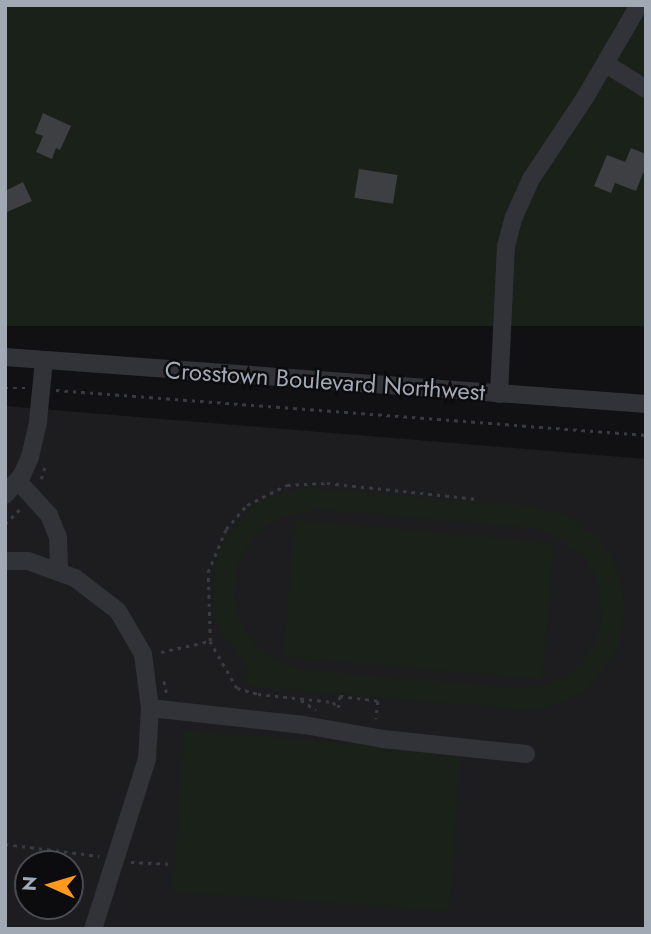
<!DOCTYPE html>
<style>
body{margin:0}
#map{position:relative;width:651px;height:934px;overflow:hidden;background:#111113;font-family:Jost,sans-serif}
div>[style]{position:absolute}
.built>*{inset:0;background:#1d1d20}
.green>*{inset:0;background:#192119;transform-origin:0 0}
.building>*{inset:0;background:#3d3f43;transform-origin:0 0}
.path>*{height:2.5px;margin-top:-1.25px;transform-origin:0;background:repeating-linear-gradient(90deg,#383b3f 0 3.5px,transparent 0 8.5px)}
.minor>*{height:18px;margin:-9px;padding:0 9px;transform-origin:9px;border-radius:9px;background:#323338}
span{translate:-50% -50%;white-space:nowrap;text-align:center;line-height:1.15;-webkit-text-stroke:5px #0c0c0e;paint-order:stroke}
.street-label{font-size:24px;color:#a1a9b5}
.frame{position:absolute;inset:0;border:7px solid #a1a9b5;pointer-events:none}
.north{position:absolute;left:14px;top:850px;width:70px;height:70px;box-sizing:border-box;background:#0c0c0e;border:2px solid #484b51;border-radius:50%;rotate:274deg;font-size:19px;font-weight:700;line-height:28px;text-align:center;color:#a1a9b5}
.north::after{content:'';display:block;margin:auto;width:24px;height:32px;background:#ff9a1d;clip-path:polygon(50% 0,100% 100%,50% 72%,0 100%)}
</style>
<div id="map">
<div class="built">
<i style="clip-path:polygon(evenodd,5px 406px,646px 459px,645px 929px,5px 929px,5px 406px,28px 864px,70px 864px,70px 906px,28px 906px,28px 864px)"></i>
</div>
<div class="green">
<i style="left:5px;top:5px;width:641px;height:321px"></i>
<i style="clip-path:polygon(evenodd,304px 488px,531px 506px,567px 516px,598px 538px,612px 558px,620px 579px,624px 602px,623px 626px,617px 650px,589px 687px,571px 699px,535px 710px,246px 686px,247px 667px,222px 634px,213px 611px,212px 585px,216px 561px,225px 540px,252px 507px,268px 498px,304px 488px,319px 509px,534px 528px,555px 535px,585px 559px,598px 581px,602px 623px,594px 645px,581px 664px,561px 679px,540px 687px,518px 688px,305px 670px,282px 663px,264px 653px,248px 636px,239px 619px,234px 595px,236px 573px,244px 551px,258px 533px,278px 518px,319px 509px)"></i>
<i style="left:295px;top:520px;width:260px;height:137px;rotate:5deg"></i>
<i style="left:184px;top:731px;width:277px;height:161px;rotate:4deg"></i>
</div>
<div class="building">
<i style="clip-path:polygon(43px 113px,71px 126px,60px 150px,56px 148px,52px 159px,36px 152px,43px 136px,35px 133px)"></i>
<i style="clip-path:polygon(631px 148px,646px 154px,646px 174px,643px 173px,636px 191px,615px 183px,611px 193px,594px 186px,607px 155px,625px 162px)"></i>
<i style="left:359px;top:169px;width:39px;height:29px;rotate:9deg"></i>
<i style="clip-path:polygon(23px 182px,32px 201px,5px 213px,5px 191px)"></i>
</div>
<div class="path">
<i style="left:5px;top:388px;width:20px"></i>
<i style="left:56px;top:390px;width:592px;rotate:4.36deg"></i>
<i style="left:41px;top:479px;width:17px;rotate:-73deg"></i>
<i style="left:5px;top:524px;width:23px;rotate:-45deg"></i>
<i style="left:210px;top:641px;width:69px;rotate:-91.7deg"></i>
<i style="left:208px;top:572px;width:47px;rotate:-67.3deg"></i>
<i style="left:226px;top:529px;width:32px;rotate:-49deg"></i>
<i style="left:247px;top:505px;width:45px;rotate:-26.6deg"></i>
<i style="left:287px;top:485px;width:40px;rotate:-2.9deg"></i>
<i style="left:327px;top:483px;width:151px;rotate:6.1deg"></i>
<i style="left:161px;top:652px;width:50px;rotate:-12.7deg"></i>
<i style="left:210px;top:641px;width:54px;rotate:60.1deg"></i>
<i style="left:237px;top:688px;width:22px;rotate:16deg"></i>
<i style="left:258px;top:694px;width:75px;rotate:6.1deg"></i>
<i style="left:333px;top:702px;width:8px;rotate:50deg"></i>
<i style="left:164px;top:681px;width:14px;rotate:78deg"></i>
<i style="left:301px;top:700px;width:18px;rotate:34deg"></i>
<i style="left:338px;top:708px;width:12px;rotate:-81deg"></i>
<i style="left:340px;top:696px;width:38px;rotate:7deg"></i>
<i style="left:378px;top:701px;width:18px;rotate:96deg"></i>
<i style="left:5px;top:844px;width:95px;rotate:7.3deg"></i>
<i style="left:131px;top:862px;width:42px;rotate:2.7deg"></i>
</div>
<div class="minor">
<i style="left:606px;top:64px;width:47px;rotate:32deg"></i>
<i style="left:5px;top:357px;width:643px;rotate:4.19deg"></i>
<i style="left:499px;top:394px;width:148px;rotate:-87.3deg"></i>
<i style="left:506px;top:246px;width:30px;rotate:-75deg"></i>
<i style="left:514px;top:217px;width:42px;rotate:-65.9deg"></i>
<i style="left:531px;top:179px;width:100px;rotate:-56.5deg"></i>
<i style="left:586px;top:96px;width:105px;rotate:-59.8deg"></i>
<i style="left:18px;top:481px;width:46px;rotate:47.6deg"></i>
<i style="left:49px;top:515px;width:24px;rotate:68deg"></i>
<i style="left:58px;top:537px;width:35px;rotate:88deg"></i>
<i style="left:5px;top:495px;width:26px;rotate:-50deg"></i>
<i style="left:22px;top:475px;width:20px;rotate:-66deg"></i>
<i style="left:30px;top:457px;width:37px;rotate:-77deg"></i>
<i style="left:38px;top:421px;width:61px;rotate:-84.4deg"></i>
<i style="left:5px;top:561px;width:23px"></i>
<i style="left:28px;top:561px;width:50px;rotate:19.9deg"></i>
<i style="left:75px;top:578px;width:54px;rotate:37.5deg"></i>
<i style="left:118px;top:611px;width:50px;rotate:59.8deg"></i>
<i style="left:143px;top:654px;width:54px;rotate:82.6deg"></i>
<i style="left:150px;top:708px;width:51px;rotate:93.4deg"></i>
<i style="left:147px;top:759px;width:178px;rotate:107.6deg"></i>
<i style="left:150px;top:708px;width:155px;rotate:6.3deg"></i>
<i style="left:304px;top:725px;width:80px;rotate:10deg"></i>
<i style="left:383px;top:739px;width:144px;rotate:6deg"></i>
</div>
<div class="street-label">
<span style="left:325px;top:381px;rotate:4deg">Crosstown Boulevard Northwest</span>
</div>
<div class="frame"></div>
<div class="north">N</div>
</div>
